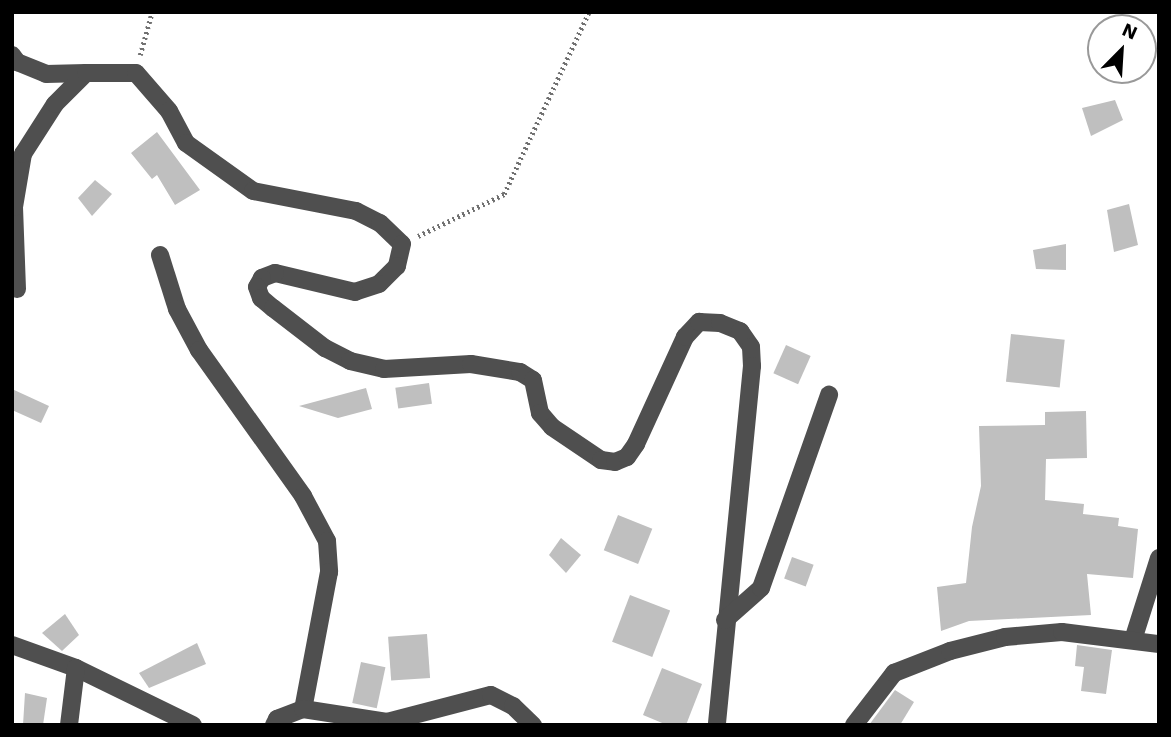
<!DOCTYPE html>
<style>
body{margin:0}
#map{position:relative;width:1171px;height:737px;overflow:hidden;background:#fff;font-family:"Work Sans",sans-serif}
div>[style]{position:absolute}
.building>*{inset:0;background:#bfbfbf;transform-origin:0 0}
.path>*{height:4.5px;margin-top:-2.25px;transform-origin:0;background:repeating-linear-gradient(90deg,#717171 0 2px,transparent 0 5.5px)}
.minor>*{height:18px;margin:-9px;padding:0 9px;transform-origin:9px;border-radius:9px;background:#4f4f4f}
span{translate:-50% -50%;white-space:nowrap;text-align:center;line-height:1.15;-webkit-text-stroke:7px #fff;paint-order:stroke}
.frame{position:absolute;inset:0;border:14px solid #000;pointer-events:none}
.north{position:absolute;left:1087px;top:14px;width:70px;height:70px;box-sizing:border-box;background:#fff;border:2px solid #999;border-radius:50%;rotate:24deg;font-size:19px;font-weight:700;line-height:28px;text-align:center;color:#000}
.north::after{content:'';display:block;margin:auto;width:24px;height:32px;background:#000;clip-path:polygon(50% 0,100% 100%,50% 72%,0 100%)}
</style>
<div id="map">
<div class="building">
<i style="clip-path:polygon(1115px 100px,1123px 120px,1091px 136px,1082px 108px)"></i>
<i style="clip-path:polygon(157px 132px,200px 190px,175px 205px,157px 175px,152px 179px,131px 153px)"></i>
<i style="clip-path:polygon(95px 180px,112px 194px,92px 216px,78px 198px)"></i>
<i style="clip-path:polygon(1129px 204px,1138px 245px,1114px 252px,1107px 210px)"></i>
<i style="clip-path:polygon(1066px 244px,1066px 270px,1036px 269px,1033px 250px)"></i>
<i style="left:1011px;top:334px;width:54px;height:48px;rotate:6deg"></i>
<i style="left:786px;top:345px;width:27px;height:31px;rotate:24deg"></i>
<i style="left:429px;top:383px;width:21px;height:34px;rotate:82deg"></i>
<i style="clip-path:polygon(366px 388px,372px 409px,338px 418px,299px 406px)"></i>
<i style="clip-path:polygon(12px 389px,49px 406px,41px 423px,12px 410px)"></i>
<i style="clip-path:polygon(1086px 411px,1087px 458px,1046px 459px,1045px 500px,1084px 504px,1083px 514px,1119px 518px,1118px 526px,1138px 529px,1133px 578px,1087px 574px,1091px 615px,969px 621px,941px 631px,937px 587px,966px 583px,972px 527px,981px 486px,979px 426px,1045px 425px,1045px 412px)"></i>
<i style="left:618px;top:515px;width:37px;height:38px;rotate:22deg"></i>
<i style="clip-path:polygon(561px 538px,581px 555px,566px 573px,549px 555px)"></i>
<i style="left:792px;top:557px;width:23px;height:23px;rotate:20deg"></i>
<i style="left:630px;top:595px;width:43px;height:50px;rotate:21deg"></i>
<i style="clip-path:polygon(65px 614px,79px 635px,62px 651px,42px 633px)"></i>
<i style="left:427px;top:634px;width:44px;height:39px;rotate:86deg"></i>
<i style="clip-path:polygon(197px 643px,206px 664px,149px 688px,139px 673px)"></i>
<i style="clip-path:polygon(1077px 645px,1112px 650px,1106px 694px,1081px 691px,1084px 667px,1075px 666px)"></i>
<i style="left:361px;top:662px;width:25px;height:42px;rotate:12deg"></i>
<i style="clip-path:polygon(662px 668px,702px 684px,686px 725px,667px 725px,643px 715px)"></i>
<i style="clip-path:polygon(895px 690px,914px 702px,900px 725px,869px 725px)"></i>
<i style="clip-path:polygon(25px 693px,47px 698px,43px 725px,23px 725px)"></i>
</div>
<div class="path">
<i style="left:140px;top:55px;width:45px;rotate:-74.4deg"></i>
<i style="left:418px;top:236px;width:96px;rotate:-26deg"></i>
<i style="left:504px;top:194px;width:201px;rotate:-65deg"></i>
</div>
<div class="minor">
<i style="left:12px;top:55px;width:9px;rotate:54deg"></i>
<i style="left:17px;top:62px;width:31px;rotate:22deg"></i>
<i style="left:46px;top:74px;width:40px;rotate:-1.4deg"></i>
<i style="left:160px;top:255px;width:57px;rotate:72.5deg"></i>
<i style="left:177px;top:309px;width:47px;rotate:61.8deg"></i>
<i style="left:199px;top:350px;width:179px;rotate:54.5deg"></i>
<i style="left:303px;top:496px;width:51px;rotate:61.9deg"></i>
<i style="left:327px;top:541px;width:31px;rotate:86deg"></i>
<i style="left:329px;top:572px;width:139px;rotate:100.7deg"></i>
<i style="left:17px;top:289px;width:82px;rotate:-92.1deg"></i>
<i style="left:14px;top:207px;width:54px;rotate:-80.4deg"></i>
<i style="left:23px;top:154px;width:59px;rotate:-57.4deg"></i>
<i style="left:55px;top:104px;width:44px;rotate:-45deg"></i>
<i style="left:86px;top:73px;width:50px"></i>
<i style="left:136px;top:73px;width:50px;rotate:49deg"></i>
<i style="left:169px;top:111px;width:36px;rotate:62deg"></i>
<i style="left:186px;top:143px;width:82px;rotate:35.6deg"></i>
<i style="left:253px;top:191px;width:105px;rotate:11deg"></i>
<i style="left:356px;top:211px;width:27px;rotate:27deg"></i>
<i style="left:380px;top:223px;width:30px;rotate:44deg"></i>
<i style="left:402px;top:244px;width:23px;rotate:103deg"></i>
<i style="left:397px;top:266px;width:25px;rotate:135deg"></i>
<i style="left:379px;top:284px;width:25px;rotate:162deg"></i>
<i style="left:355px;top:292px;width:82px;rotate:-166.6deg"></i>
<i style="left:275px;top:273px;width:14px;rotate:159deg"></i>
<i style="left:262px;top:278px;width:10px;rotate:119deg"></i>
<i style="left:257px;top:287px;width:12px;rotate:70deg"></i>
<i style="left:261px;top:298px;width:16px;rotate:40deg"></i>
<i style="left:273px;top:308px;width:66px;rotate:37.6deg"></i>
<i style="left:325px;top:348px;width:28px;rotate:27deg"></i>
<i style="left:350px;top:361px;width:35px;rotate:13deg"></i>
<i style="left:384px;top:369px;width:87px;rotate:-3.3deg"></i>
<i style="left:471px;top:364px;width:50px;rotate:9.3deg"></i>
<i style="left:520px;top:372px;width:15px;rotate:32deg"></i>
<i style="left:533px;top:380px;width:34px;rotate:78deg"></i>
<i style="left:540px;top:413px;width:18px;rotate:49deg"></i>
<i style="left:552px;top:427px;width:59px;rotate:34deg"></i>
<i style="left:601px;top:460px;width:14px;rotate:8deg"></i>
<i style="left:615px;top:462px;width:13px;rotate:-23deg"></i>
<i style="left:627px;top:457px;width:16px;rotate:-55deg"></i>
<i style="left:636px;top:444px;width:118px;rotate:-65.4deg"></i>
<i style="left:685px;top:337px;width:21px;rotate:-47deg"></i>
<i style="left:699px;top:322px;width:21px;rotate:3deg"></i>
<i style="left:720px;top:323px;width:22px;rotate:22deg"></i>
<i style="left:740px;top:331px;width:19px;rotate:55deg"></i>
<i style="left:751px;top:347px;width:19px;rotate:87deg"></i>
<i style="left:752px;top:366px;width:361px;rotate:95.6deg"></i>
<i style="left:725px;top:620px;width:48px;rotate:-41.6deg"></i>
<i style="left:761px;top:588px;width:205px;rotate:-70.6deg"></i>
<i style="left:1133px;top:640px;width:86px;rotate:-72.4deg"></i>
<i style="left:12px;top:645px;width:68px;rotate:19.8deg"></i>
<i style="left:76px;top:668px;width:130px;rotate:26deg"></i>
<i style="left:69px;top:725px;width:57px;rotate:-83deg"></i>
<i style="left:274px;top:725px;width:7px;rotate:-63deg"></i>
<i style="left:277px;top:719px;width:28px;rotate:-21deg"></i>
<i style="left:303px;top:709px;width:85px;rotate:8.8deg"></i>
<i style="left:387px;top:722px;width:107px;rotate:-14.6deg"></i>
<i style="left:491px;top:695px;width:25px;rotate:27deg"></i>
<i style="left:513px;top:706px;width:28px;rotate:44deg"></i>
<i style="left:854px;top:725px;width:66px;rotate:-52.4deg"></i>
<i style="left:894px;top:673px;width:60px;rotate:-21.4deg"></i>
<i style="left:950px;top:651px;width:57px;rotate:-14.3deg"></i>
<i style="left:1005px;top:637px;width:57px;rotate:-5deg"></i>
<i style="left:1062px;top:632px;width:98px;rotate:7.1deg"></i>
</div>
<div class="frame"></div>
<div class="north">N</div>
</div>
